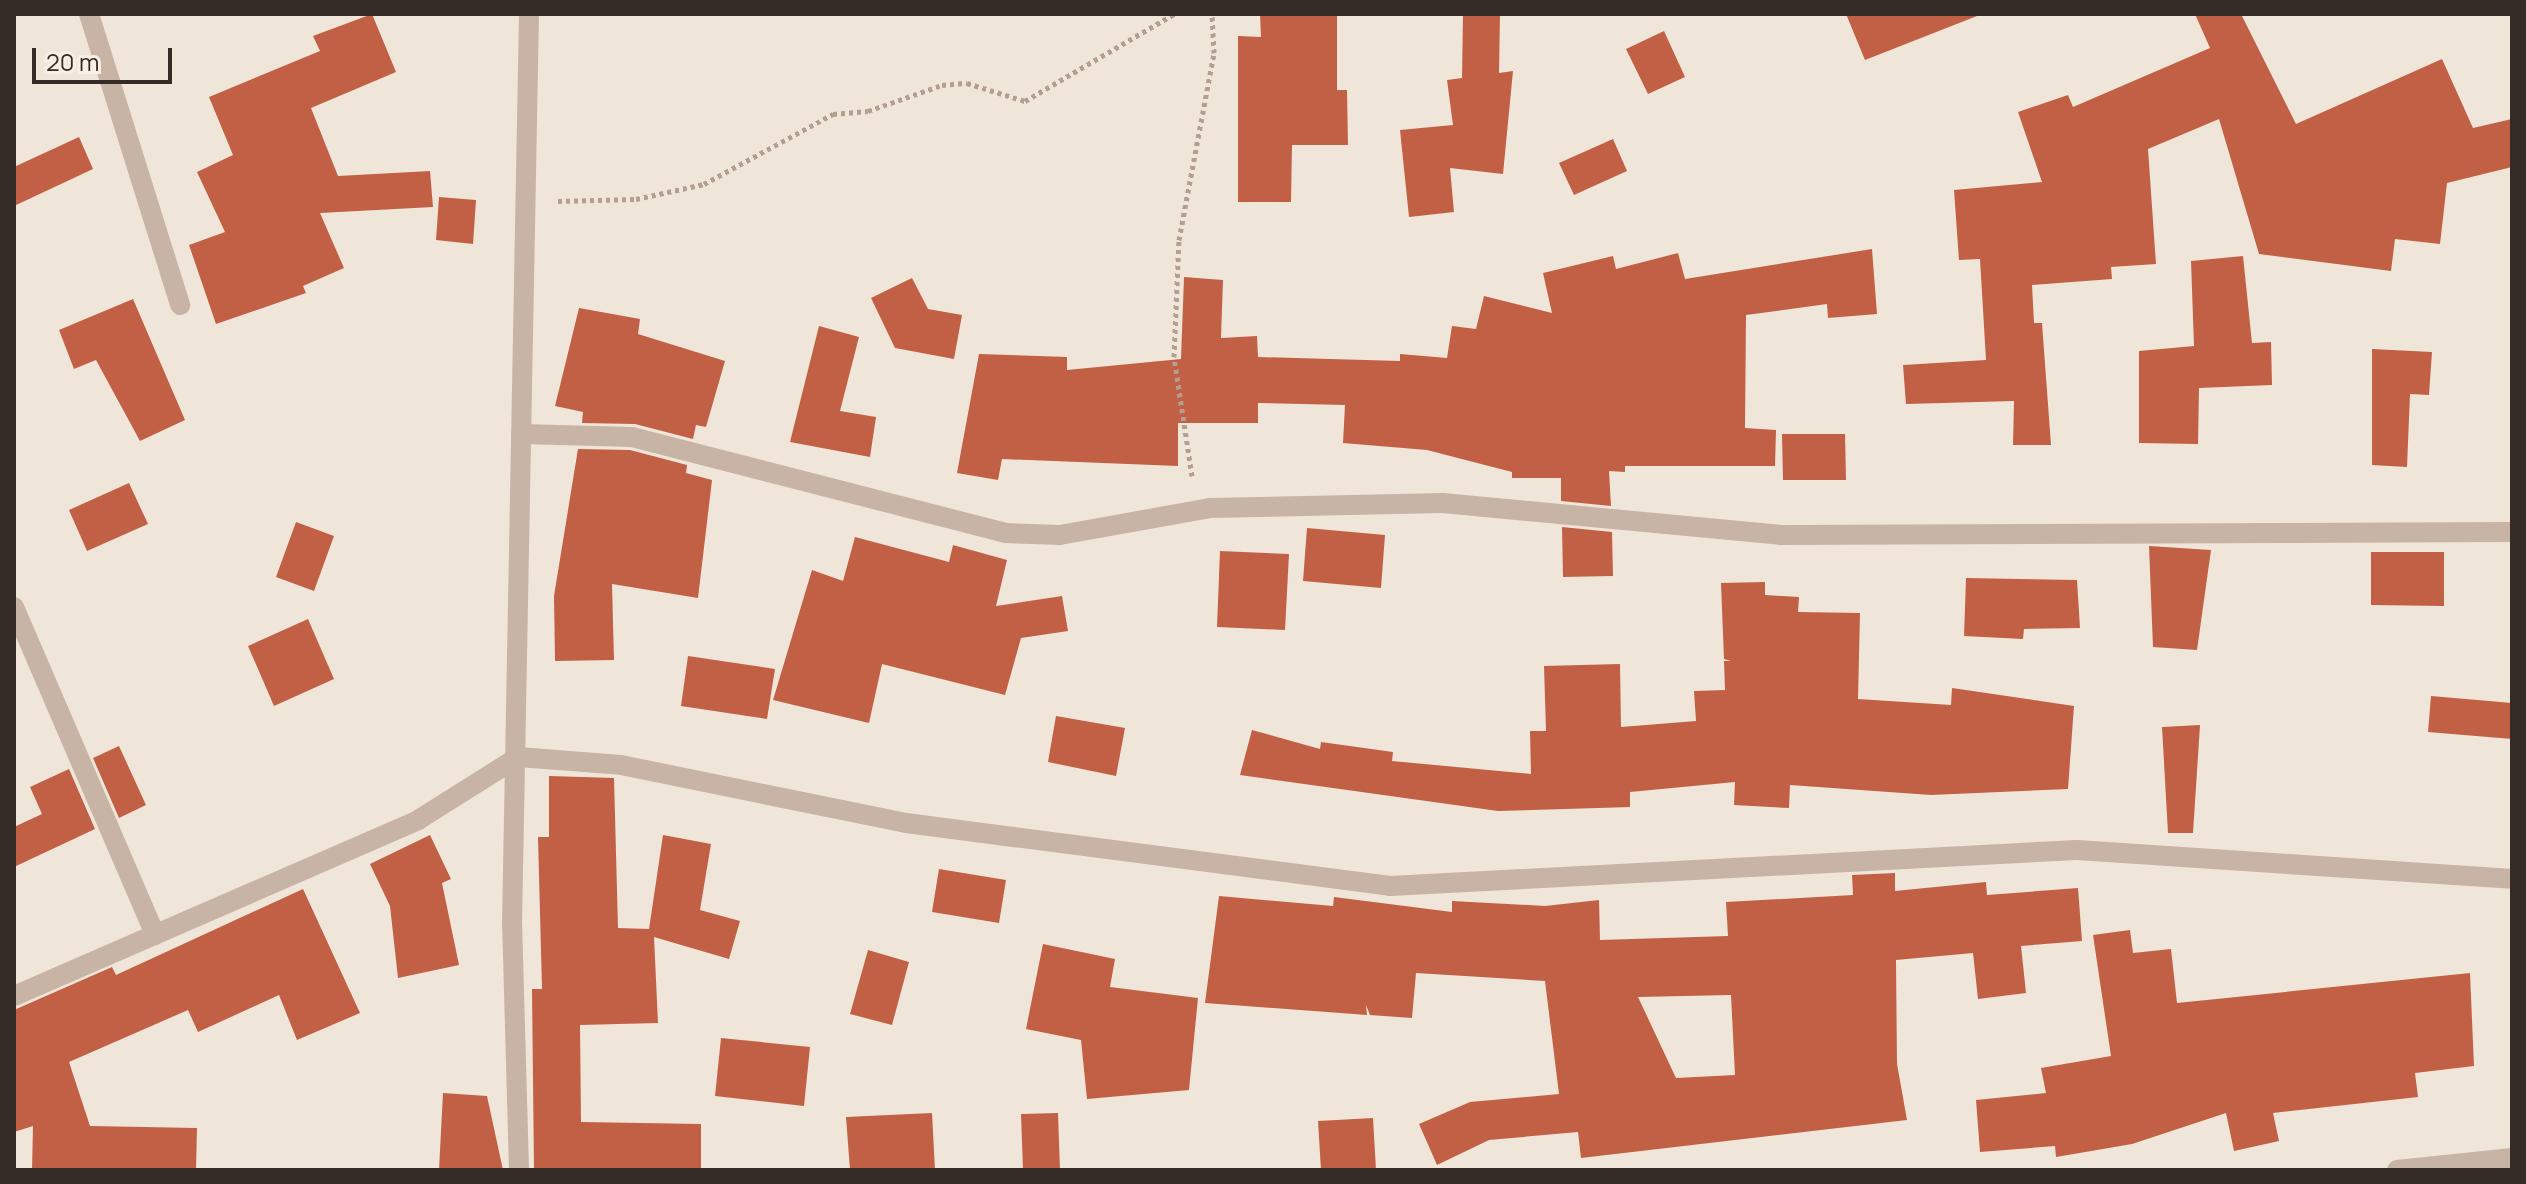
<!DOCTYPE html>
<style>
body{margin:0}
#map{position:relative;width:2526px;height:1184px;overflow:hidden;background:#f0e5d9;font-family:Manrope,sans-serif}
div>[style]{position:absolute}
.building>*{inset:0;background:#c26045}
.path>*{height:5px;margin-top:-2.5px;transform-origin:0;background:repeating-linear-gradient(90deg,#b39e90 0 4px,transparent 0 8px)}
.minor>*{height:20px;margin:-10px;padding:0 10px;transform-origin:10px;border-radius:10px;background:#c8b4a5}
span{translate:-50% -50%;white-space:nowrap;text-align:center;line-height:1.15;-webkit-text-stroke:6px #f8efe5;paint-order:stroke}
.frame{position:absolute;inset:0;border:16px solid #342a26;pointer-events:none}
.scale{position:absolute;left:32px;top:48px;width:140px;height:36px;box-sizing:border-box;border:4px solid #342a26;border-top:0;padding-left:10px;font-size:24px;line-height:28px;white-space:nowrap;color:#342a26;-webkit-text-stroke:6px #f8efe5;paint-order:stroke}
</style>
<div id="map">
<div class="building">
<div style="clip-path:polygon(372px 14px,396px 72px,311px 108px,338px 176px,430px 171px,433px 207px,320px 213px,344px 268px,303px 286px,306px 293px,216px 324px,189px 245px,225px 232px,197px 172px,233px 155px,209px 97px,320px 51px,313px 36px)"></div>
<div style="clip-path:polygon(1260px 14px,1337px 14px,1337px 90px,1347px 90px,1348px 145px,1292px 145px,1291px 202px,1238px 202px,1238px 36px,1261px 37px)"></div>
<div style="clip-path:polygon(1463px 14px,1500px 14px,1499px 73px,1513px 71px,1503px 174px,1450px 168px,1454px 212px,1409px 217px,1400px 130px,1453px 125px,1447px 80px,1462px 78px)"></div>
<div style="clip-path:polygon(1846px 14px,1976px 14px,1977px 16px,1865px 60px)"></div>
<div style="clip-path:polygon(2195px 14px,2241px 14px,2296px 124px,2442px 59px,2473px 128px,2512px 119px,2512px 167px,2447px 183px,2440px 244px,2395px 239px,2391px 271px,2259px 254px,2219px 119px,2148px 149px,2156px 264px,2111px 267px,2112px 279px,2032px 285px,2034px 323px,2042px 323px,2051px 445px,2013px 445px,2014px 401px,1906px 404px,1903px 365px,1986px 360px,1980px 259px,1959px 260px,1954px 190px,2042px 182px,2018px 112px,2068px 95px,2073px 107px,2210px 48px)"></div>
<div style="clip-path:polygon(1664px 31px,1685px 77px,1648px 94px,1626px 49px)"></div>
<div style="clip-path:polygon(79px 137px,93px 169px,14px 206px,14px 167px)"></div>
<div style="clip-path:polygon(1613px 139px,1627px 171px,1574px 195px,1559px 163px)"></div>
<div style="clip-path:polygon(439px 197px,476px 200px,473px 244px,436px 240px)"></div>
<div style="clip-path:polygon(1872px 249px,1877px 314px,1828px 318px,1827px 304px,1746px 315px,1745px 428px,1776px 430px,1775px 466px,1625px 466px,1625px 472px,1609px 471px,1611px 506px,1561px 501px,1561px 478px,1512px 478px,1512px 472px,1427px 450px,1343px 443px,1345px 405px,1258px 403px,1258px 423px,1178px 423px,1178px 466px,1002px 459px,998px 480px,957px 473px,979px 354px,1067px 357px,1067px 370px,1181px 359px,1184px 277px,1223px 280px,1221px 338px,1257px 336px,1258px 357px,1400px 361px,1400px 354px,1447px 358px,1452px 326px,1476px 329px,1484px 296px,1552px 313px,1543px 273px,1613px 256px,1616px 269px,1678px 253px,1685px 279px)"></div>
<div style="clip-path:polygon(2243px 256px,2252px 343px,2271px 342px,2272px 385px,2199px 388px,2198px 444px,2139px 443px,2139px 351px,2194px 346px,2191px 261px)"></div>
<div style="clip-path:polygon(912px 278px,928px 309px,962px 315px,954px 359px,895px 348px,871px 298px)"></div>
<div style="clip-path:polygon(133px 299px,185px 420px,140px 441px,96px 360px,74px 369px,59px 330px)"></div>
<div style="clip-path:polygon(579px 308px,640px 319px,638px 334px,725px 361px,706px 427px,696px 425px,693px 439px,635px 424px,582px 423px,583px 412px,555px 406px)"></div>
<div style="clip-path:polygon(819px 326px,859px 337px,840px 411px,876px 417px,870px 457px,790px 442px)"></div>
<div style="clip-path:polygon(2372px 349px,2432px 352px,2429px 395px,2410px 394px,2407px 467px,2372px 465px)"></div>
<div style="clip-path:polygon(1782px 434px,1845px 434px,1846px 480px,1783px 480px)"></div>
<div style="clip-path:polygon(578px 449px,630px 450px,687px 465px,686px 473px,712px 480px,698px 598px,612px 584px,614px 660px,555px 661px,554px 596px)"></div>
<div style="clip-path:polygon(129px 483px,148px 524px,87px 551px,69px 510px)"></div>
<div style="clip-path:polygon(296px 522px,334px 536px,314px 591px,276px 577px)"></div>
<div style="clip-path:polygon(1562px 527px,1612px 532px,1613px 576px,1563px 577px)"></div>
<div style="clip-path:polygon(1307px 528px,1385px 535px,1381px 588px,1303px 581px)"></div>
<div style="clip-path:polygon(855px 537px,949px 562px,953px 545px,1007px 560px,996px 606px,1062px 596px,1068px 631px,1021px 638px,1005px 695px,882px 664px,869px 723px,773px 700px,812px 570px,843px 581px)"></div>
<div style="clip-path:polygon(2149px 546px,2211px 550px,2197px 650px,2153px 647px)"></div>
<div style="clip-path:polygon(1220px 551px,1289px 554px,1285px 630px,1217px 627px)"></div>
<div style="clip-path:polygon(2371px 552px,2444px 552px,2444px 606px,2371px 605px)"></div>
<div style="clip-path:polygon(1966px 578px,2077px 580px,2080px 628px,2024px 629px,2023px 639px,1964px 636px)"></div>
<div style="clip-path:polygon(1765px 582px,1765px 595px,1799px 597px,1798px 612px,1860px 613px,1858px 699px,1951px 705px,1952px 688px,2074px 706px,2068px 789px,1931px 795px,1790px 785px,1789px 808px,1734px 805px,1735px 782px,1630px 792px,1630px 807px,1498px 811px,1240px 775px,1252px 730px,1320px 749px,1321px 742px,1393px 752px,1392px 761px,1531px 774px,1530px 731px,1546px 731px,1544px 666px,1620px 664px,1621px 727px,1696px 721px,1694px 691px,1725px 690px,1724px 661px,1731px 661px,1724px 659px,1721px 583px)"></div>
<div style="clip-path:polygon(308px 619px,334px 679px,274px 706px,248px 646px)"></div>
<div style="clip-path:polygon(688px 656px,775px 669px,767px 719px,681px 706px)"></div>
<div style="clip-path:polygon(2431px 696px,2512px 703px,2512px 739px,2428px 732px)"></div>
<div style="clip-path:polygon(1056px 716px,1125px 728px,1116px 776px,1048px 762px)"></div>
<div style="clip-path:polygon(2200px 725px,2193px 833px,2168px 833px,2162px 727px)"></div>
<div style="clip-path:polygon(119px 746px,146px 805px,119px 818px,93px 758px)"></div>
<div style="clip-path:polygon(69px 769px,95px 829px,14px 867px,14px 827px,42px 814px,30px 787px)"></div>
<div style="clip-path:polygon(549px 776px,614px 778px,618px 928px,649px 929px,663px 835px,711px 844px,700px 910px,740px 921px,729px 959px,654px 937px,658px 1023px,580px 1025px,581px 1122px,701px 1124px,701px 1170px,534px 1170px,532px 989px,542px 989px,538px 837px,549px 837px)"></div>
<div style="clip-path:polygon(430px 835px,451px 879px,442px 883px,459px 965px,398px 978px,390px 906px,370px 864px)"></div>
<div style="clip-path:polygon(939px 869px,1006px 880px,999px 923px,932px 912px)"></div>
<div style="clip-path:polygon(evenodd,1895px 873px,1895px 891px,1986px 882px,1987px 895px,2078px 888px,2082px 941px,2021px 946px,2026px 993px,1978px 999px,1973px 953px,1896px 960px,1897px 1064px,1907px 1120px,1581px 1158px,1578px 1132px,1489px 1140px,1437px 1165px,1419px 1124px,1470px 1102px,1559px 1094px,1545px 981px,1416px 973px,1412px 1018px,1370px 1015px,1366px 1005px,1367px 1015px,1205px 1003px,1219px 896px,1333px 906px,1334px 897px,1452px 912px,1452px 901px,1545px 906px,1599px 900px,1600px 940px,1728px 936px,1726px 902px,1853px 895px,1852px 875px,1895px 873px,1731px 995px,1735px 1075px,1676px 1078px,1638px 997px,1731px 995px)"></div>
<div style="clip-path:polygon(303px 889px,360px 1013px,297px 1040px,279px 995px,198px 1032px,188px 1010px,69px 1062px,90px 1126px,197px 1128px,196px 1170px,32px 1170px,33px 1126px,14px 1132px,14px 1010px,112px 967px,116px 975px)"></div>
<div style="clip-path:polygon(2130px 930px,2133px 953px,2171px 949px,2177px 1003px,2470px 973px,2474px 1066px,2415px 1073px,2418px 1097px,2273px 1113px,2279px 1141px,2234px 1151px,2226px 1113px,2132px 1144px,2056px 1157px,2055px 1146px,1980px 1152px,1976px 1100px,2046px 1093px,2041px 1068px,2111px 1056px,2093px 935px)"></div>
<div style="clip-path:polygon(1043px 944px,1115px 959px,1110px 987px,1198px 998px,1189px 1090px,1087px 1099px,1081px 1040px,1026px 1029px)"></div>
<div style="clip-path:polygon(868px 950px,909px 962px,892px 1025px,850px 1014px)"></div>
<div style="clip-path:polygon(721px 1038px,810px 1047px,804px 1106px,715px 1096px)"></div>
<div style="clip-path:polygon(443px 1093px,487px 1096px,503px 1170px,439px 1170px)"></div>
<div style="clip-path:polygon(932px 1113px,935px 1170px,850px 1170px,846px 1117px)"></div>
<div style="clip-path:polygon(1058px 1113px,1060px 1170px,1023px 1170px,1021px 1114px)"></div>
<div style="clip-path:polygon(1373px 1118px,1376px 1170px,1321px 1170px,1318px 1121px)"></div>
</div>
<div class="path">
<div style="left:558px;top:201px;width:78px;rotate:-1.5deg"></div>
<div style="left:636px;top:199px;width:70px;rotate:-12.4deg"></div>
<div style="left:704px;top:184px;width:147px;rotate:-28.5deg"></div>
<div style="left:833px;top:114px;width:35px;rotate:-5deg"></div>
<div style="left:868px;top:111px;width:78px;rotate:-19.4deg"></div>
<div style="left:942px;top:85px;width:25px;rotate:-5deg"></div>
<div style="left:967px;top:83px;width:61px;rotate:17.2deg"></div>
<div style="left:1025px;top:101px;width:173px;rotate:-30.3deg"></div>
<div style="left:1192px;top:476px;width:120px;rotate:-98.6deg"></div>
<div style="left:1174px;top:357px;width:117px;rotate:-87.6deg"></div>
<div style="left:1179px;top:240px;width:190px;rotate:-79.4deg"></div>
<div style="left:1214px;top:53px;width:39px;rotate:-93deg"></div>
</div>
<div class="minor">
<div style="left:89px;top:14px;width:305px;rotate:72.6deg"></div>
<div style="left:521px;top:434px;width:111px;rotate:1.5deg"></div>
<div style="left:632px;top:437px;width:385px;rotate:14.4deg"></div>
<div style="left:1005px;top:533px;width:55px;rotate:2.1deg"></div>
<div style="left:1060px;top:535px;width:152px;rotate:-10.2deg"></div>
<div style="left:1210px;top:508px;width:233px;rotate:-1.2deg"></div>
<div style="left:1443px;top:503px;width:339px;rotate:5.4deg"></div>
<div style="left:1780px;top:535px;width:732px;rotate:-0.23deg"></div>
<div style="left:14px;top:607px;width:357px;rotate:66.7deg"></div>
<div style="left:14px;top:996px;width:441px;rotate:-23.5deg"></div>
<div style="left:418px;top:820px;width:118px;rotate:-32.2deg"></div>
<div style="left:518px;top:757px;width:103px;rotate:4.4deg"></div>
<div style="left:621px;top:765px;width:291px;rotate:11.5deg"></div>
<div style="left:906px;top:823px;width:488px;rotate:7.4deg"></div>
<div style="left:1390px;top:886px;width:688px;rotate:-3deg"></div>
<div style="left:2077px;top:850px;width:436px;rotate:3.8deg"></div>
<div style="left:519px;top:1170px;width:246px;rotate:-91.6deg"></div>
<div style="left:512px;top:924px;width:910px;rotate:-88.93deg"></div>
<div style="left:2397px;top:1170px;width:116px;rotate:-6deg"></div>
</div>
<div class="frame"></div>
<div class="scale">20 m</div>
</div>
